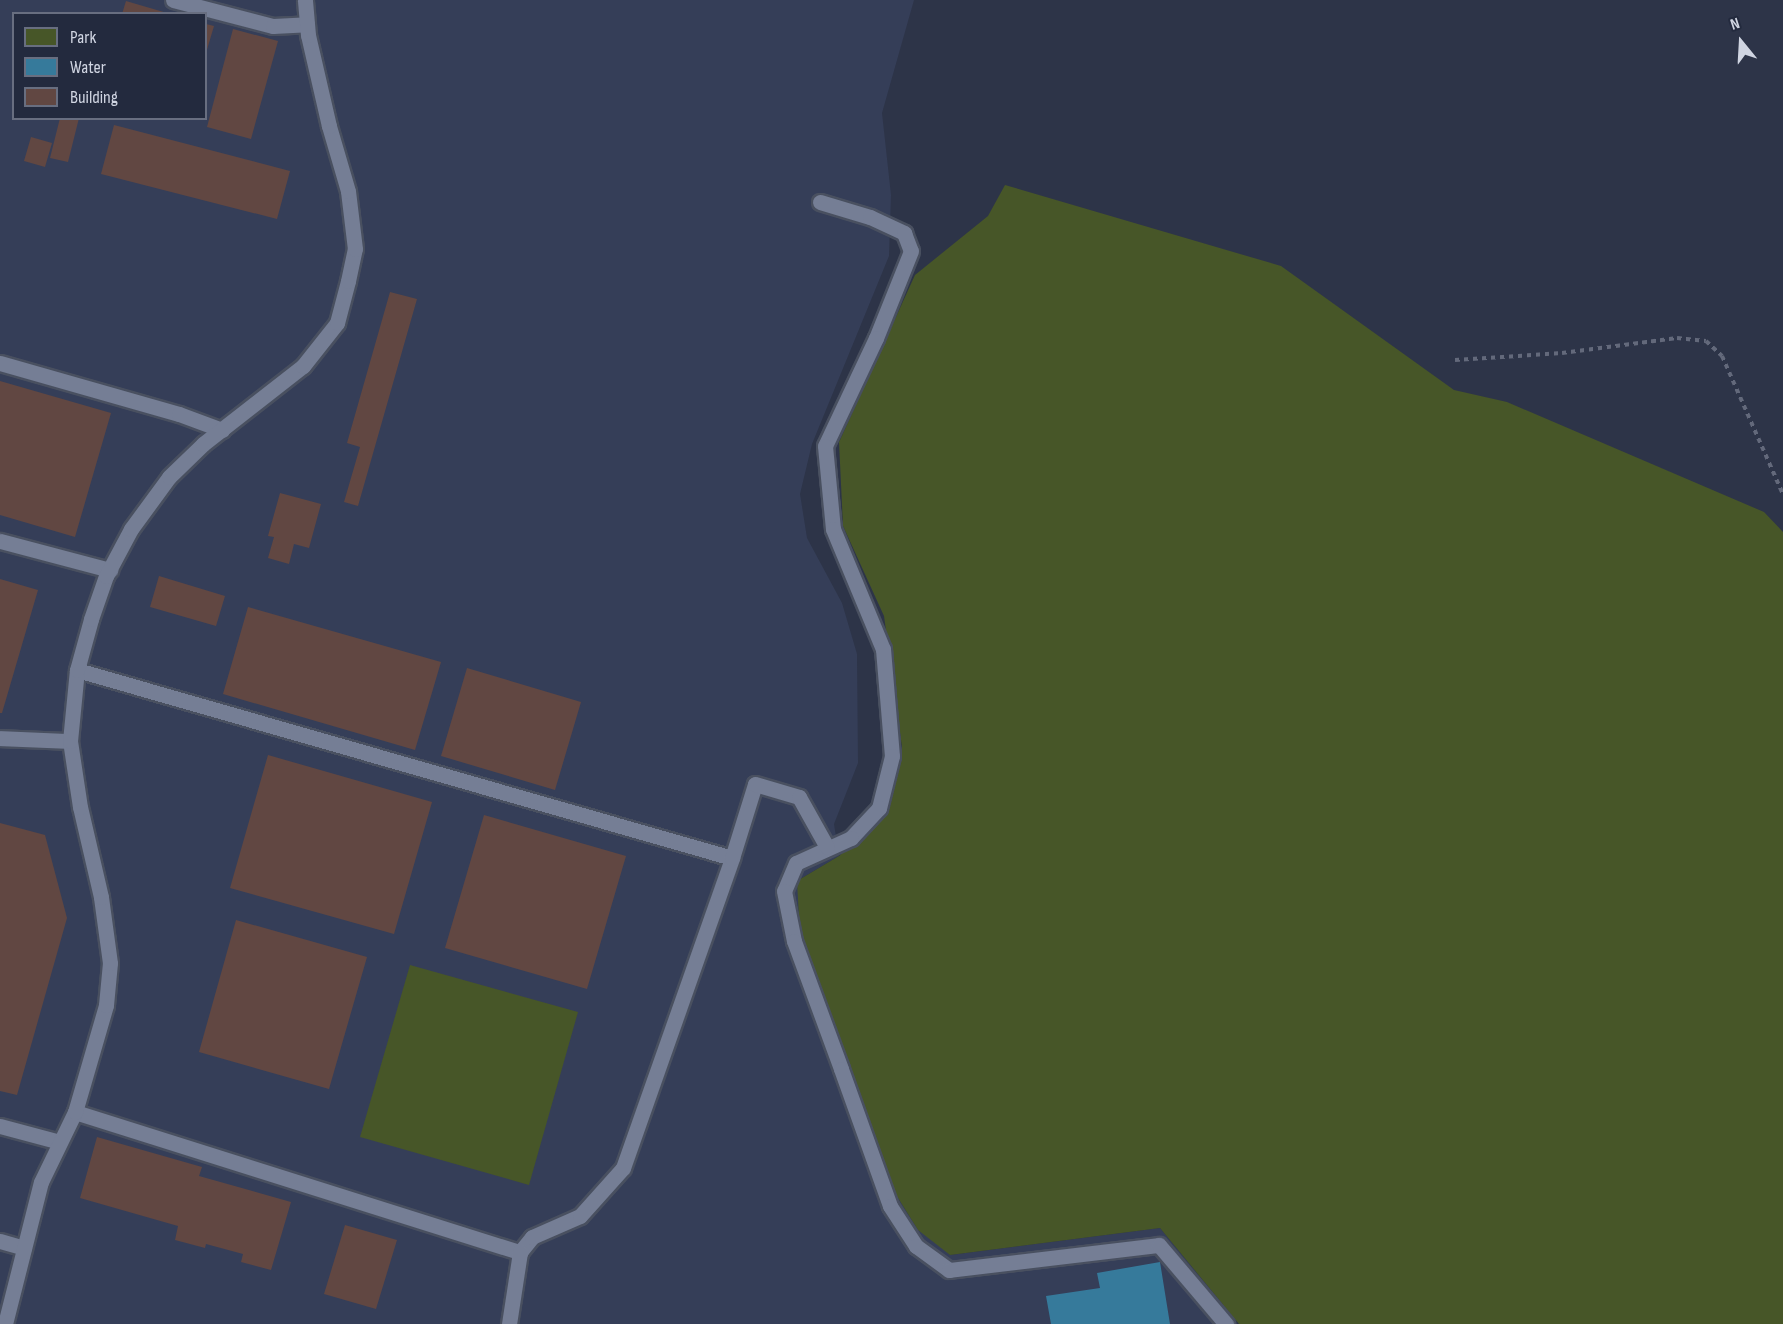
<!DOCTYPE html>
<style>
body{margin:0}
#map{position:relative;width:1783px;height:1324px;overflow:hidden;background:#2d3448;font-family:"Sofia Sans Condensed",sans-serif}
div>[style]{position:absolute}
.built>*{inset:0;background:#353e58}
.green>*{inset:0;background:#475628}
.water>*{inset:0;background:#367a9b}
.building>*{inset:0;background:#614742}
.path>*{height:4px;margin-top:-2px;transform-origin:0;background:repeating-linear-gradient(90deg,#63697b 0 4.5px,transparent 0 9px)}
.roads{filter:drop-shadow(2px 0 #495060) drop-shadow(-2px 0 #495060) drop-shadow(0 2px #495060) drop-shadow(0 -2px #495060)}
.lane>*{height:15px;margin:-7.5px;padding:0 7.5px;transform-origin:7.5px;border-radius:7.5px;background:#757e95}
span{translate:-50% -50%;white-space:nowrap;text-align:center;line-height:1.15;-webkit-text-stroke:5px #232a3e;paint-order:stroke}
.legend{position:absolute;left:12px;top:12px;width:195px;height:108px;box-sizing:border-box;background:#232a3e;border:2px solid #686e80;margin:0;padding:8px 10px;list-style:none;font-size:18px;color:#d0d5e2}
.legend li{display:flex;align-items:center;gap:12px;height:30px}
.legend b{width:30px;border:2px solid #686e80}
.north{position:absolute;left:1711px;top:12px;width:60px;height:60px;-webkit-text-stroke:4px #232a3e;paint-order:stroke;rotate:342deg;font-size:16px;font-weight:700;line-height:24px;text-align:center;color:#d0d5e2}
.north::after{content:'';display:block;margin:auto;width:21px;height:27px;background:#d0d5e2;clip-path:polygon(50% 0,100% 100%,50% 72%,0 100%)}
</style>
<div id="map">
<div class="built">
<div style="clip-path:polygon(evenodd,0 0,914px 0,882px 113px,891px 195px,889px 256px,812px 444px,800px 494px,807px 538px,842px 603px,857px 654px,858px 763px,834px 824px,839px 856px,797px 881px,950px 1255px,1160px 1228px,1229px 1311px,1213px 1324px,0 1324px,0 0,14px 14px,206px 14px,206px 118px,14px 118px,14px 14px)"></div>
</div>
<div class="green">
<div style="clip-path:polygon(1005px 185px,1281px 266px,1454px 390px,1507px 402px,1764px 512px,1783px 532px,1783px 1324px,1239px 1324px,1160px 1228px,950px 1255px,918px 1230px,895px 1193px,800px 936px,797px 881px,839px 856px,888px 812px,902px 747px,884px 616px,843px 526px,839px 442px,915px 275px,988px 216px)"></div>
<div style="clip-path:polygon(410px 965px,578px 1012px,529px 1185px,360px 1137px)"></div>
</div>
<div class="water">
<div style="clip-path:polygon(1160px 1262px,1170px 1324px,1051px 1324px,1046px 1296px,1100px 1288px,1097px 1273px)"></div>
</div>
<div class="building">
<div style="clip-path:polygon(126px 1px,167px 13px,167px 14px,122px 14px)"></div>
<div style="clip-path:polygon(206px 24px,214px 26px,206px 53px)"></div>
<div style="clip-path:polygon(233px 29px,278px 41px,251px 139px,207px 127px)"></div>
<div style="clip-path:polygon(60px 118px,79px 118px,68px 162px,50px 158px)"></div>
<div style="clip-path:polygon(114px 125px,290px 171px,277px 219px,101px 174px)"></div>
<div style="clip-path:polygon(31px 137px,52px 143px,45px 167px,24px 161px)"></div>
<div style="clip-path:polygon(390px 292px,417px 299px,358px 506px,344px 502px,360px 447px,347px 443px)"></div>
<div style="clip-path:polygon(0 381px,111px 413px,75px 537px,0 515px)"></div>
<div style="clip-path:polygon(280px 493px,321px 504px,309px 548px,294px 544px,289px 564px,268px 558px,274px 537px,268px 536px)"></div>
<div style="clip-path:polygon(159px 576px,225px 596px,216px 626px,150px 607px)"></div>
<div style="clip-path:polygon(0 579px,38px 590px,2px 713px,0 713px)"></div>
<div style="clip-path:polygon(248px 607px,441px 662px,415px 750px,223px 694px)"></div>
<div style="clip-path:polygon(467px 668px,581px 702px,555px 790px,441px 756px)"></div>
<div style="clip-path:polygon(268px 755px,432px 802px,394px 934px,230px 888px)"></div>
<div style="clip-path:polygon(484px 815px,626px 856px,587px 989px,445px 948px)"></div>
<div style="clip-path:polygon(0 823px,45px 835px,67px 918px,17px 1095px,0 1091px)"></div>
<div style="clip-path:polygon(236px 920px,367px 957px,329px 1089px,199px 1052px)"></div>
<div style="clip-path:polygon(97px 1137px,202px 1167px,199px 1176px,291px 1202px,271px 1270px,241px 1262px,243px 1254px,206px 1244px,205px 1248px,175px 1240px,178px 1226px,80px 1198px)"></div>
<div style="clip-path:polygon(345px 1225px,397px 1240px,376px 1309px,324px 1294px)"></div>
</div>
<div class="path">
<div style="left:1455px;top:360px;width:107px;rotate:-3.7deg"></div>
<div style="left:1562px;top:353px;width:116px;rotate:-7.4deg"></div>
<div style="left:1677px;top:338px;width:29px;rotate:6deg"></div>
<div style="left:1706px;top:341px;width:22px;rotate:43deg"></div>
<div style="left:1722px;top:356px;width:151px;rotate:66.2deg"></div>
</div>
<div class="roads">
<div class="lane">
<div style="left:173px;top:0;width:103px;rotate:14.6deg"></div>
<div style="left:273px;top:26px;width:34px;rotate:-3deg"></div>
<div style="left:820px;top:202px;width:52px;rotate:16.7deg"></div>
<div style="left:870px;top:217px;width:38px;rotate:25deg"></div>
<div style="left:904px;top:233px;width:19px;rotate:69deg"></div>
<div style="left:911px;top:251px;width:94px;rotate:111.9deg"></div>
<div style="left:876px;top:338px;width:119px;rotate:115.3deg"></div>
<div style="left:825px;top:446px;width:83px;rotate:84.5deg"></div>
<div style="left:833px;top:529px;width:130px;rotate:67.4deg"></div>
<div style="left:883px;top:649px;width:107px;rotate:85.2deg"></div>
<div style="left:892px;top:756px;width:54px;rotate:104deg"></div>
<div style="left:879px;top:808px;width:41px;rotate:133deg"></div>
<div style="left:851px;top:838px;width:60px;rotate:155.6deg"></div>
<div style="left:796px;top:863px;width:30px;rotate:113deg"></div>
<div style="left:784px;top:891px;width:51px;rotate:78.7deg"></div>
<div style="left:794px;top:941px;width:136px;rotate:69.8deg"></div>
<div style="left:841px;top:1069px;width:145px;rotate:70.3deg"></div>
<div style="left:890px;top:1206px;width:48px;rotate:57deg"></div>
<div style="left:916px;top:1246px;width:41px;rotate:36deg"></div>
<div style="left:949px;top:1270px;width:211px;rotate:-6.8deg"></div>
<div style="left:1159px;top:1245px;width:104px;rotate:49.7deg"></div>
<div style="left:0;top:363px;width:186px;rotate:15.9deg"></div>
<div style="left:179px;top:414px;width:46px;rotate:20.4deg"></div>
<div style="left:0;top:541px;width:114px;rotate:14.8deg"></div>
<div style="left:77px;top:670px;width:681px;rotate:16.01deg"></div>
<div style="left:0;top:738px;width:70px;rotate:2.5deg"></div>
<div style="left:75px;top:1112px;width:467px;rotate:17.5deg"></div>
<div style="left:520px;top:1252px;width:19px;rotate:-51deg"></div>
<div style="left:532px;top:1237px;width:52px;rotate:-23.6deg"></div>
<div style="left:580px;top:1216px;width:64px;rotate:-48.1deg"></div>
<div style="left:623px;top:1168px;width:329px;rotate:-70.6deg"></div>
<div style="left:732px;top:858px;width:77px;rotate:-72.7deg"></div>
<div style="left:755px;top:784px;width:46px;rotate:16.5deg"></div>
<div style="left:799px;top:797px;width:57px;rotate:60.8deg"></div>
<div style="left:0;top:1126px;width:62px;rotate:14.9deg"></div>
<div style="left:0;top:1241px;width:25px;rotate:16deg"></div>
<div style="left:5px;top:1324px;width:146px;rotate:-75.8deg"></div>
<div style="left:41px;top:1182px;width:78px;rotate:-64.1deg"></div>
<div style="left:75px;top:1112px;width:111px;rotate:-73.8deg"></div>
<div style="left:106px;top:1005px;width:42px;rotate:-84.6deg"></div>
<div style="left:110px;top:963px;width:67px;rotate:-97.8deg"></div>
<div style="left:101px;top:897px;width:92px;rotate:-103.1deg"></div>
<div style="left:80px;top:807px;width:67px;rotate:-98.6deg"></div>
<div style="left:70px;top:741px;width:71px;rotate:-84.4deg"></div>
<div style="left:77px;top:670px;width:53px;rotate:-74.6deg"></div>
<div style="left:91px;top:619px;width:46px;rotate:-70.8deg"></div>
<div style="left:106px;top:576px;width:53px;rotate:-62deg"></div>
<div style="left:131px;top:529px;width:64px;rotate:-53.8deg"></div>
<div style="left:169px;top:477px;width:47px;rotate:-44.1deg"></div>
<div style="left:203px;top:444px;width:127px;rotate:-38deg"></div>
<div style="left:303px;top:366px;width:55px;rotate:-51.7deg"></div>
<div style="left:337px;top:323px;width:43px;rotate:-75.3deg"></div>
<div style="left:348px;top:281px;width:33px;rotate:-78deg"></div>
<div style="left:355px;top:249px;width:58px;rotate:-96.9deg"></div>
<div style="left:348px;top:191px;width:68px;rotate:-106.3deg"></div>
<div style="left:329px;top:126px;width:93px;rotate:-103deg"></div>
<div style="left:308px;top:35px;width:35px;rotate:-95deg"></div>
<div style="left:509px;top:1324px;width:73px;rotate:-81.3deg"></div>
</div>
</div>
<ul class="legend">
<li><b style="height:16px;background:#475628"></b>Park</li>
<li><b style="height:16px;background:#367a9b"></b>Water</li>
<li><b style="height:16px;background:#614742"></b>Building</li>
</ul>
<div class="north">N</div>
</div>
